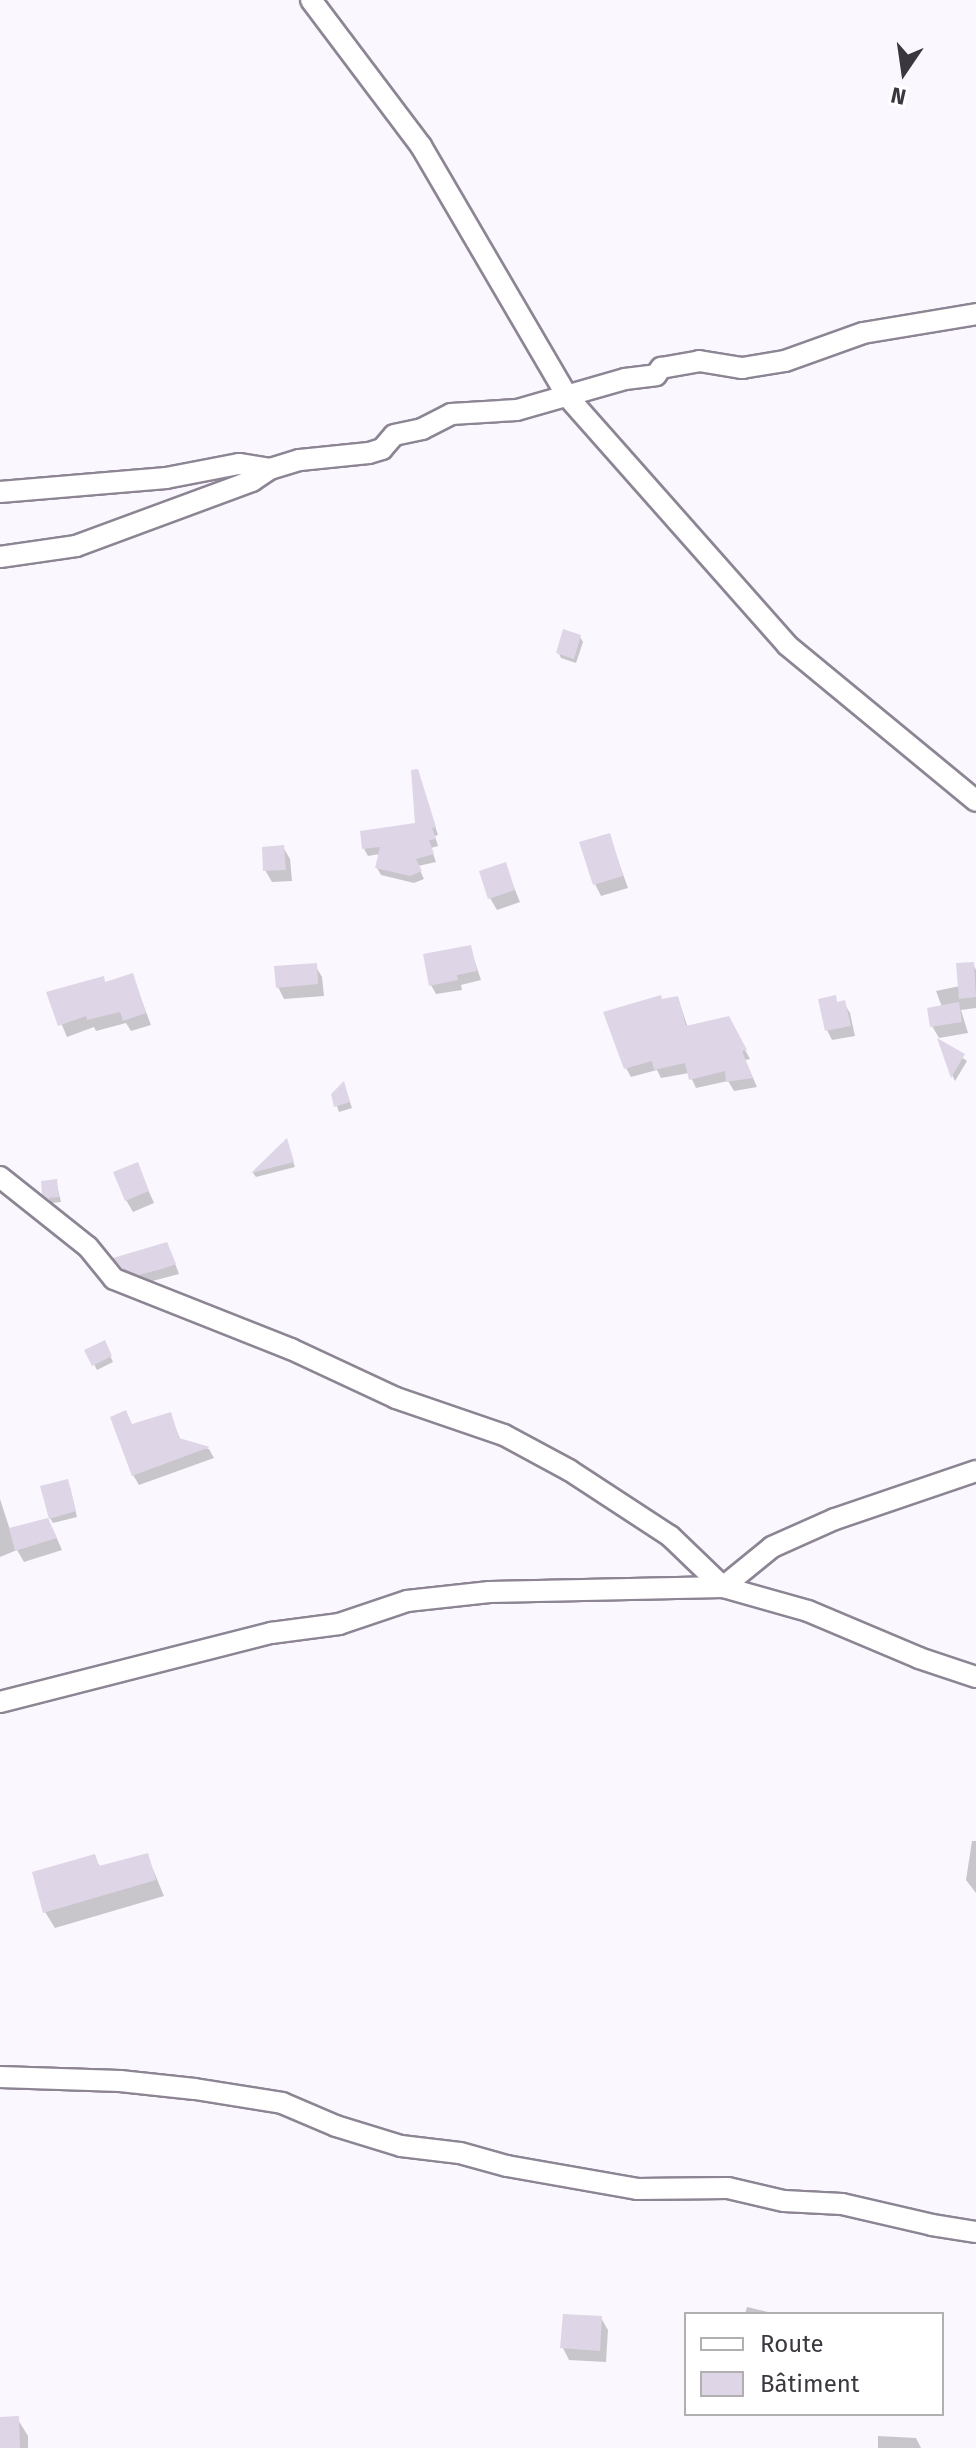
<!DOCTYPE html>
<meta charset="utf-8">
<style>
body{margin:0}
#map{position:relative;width:976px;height:2448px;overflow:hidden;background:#fbf7fe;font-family:"Fira Sans",sans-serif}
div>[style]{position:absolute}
.shadow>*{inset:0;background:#0003}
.building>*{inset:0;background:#ded5e6}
.roads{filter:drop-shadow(2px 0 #8d8594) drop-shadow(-2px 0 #8d8594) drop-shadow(0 2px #8d8594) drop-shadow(0 -2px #8d8594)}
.street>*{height:20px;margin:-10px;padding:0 10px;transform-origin:10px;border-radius:10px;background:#fff}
span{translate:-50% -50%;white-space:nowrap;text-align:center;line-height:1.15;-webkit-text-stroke:8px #fff;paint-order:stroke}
.legend{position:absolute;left:684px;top:2312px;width:260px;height:104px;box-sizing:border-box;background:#fff;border:2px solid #b1afb2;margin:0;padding:10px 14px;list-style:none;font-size:24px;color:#3b373e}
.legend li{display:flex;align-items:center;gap:16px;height:40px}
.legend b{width:40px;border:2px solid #b1afb2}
.north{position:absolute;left:864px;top:32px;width:80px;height:80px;-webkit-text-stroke:6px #fff;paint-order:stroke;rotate:193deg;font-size:22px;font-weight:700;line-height:32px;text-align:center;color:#3b373e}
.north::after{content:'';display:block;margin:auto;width:28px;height:36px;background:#3b373e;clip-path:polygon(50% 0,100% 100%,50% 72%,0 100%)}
</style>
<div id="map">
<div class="shadow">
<div style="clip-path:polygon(580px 637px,583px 642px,576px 663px,561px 658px,558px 652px)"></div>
<div style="clip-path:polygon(417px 771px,438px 835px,435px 836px,438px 846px,431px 848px,436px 862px,418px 866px,424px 879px,414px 883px,381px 875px,377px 868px,380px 854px,368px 856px,364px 849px,417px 825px)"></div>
<div style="clip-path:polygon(609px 835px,628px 888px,601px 896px,595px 884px)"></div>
<div style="clip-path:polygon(283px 847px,290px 859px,292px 881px,272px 882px,265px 870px)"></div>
<div style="clip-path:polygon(505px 865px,520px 902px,497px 910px,490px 898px)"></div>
<div style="clip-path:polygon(470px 947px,481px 980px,461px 985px,462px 990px,436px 994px,431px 985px)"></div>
<div style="clip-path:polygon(973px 964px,976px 970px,976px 1008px,961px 1010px,968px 1033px,939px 1038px,932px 1026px,942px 1007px,936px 991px,960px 986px)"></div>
<div style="clip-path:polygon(315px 965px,322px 977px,324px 996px,284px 999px,278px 987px)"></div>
<div style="clip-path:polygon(132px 975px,151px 1025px,131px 1031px,126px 1023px,96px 1031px,94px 1027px,67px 1037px,49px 994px,106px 984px)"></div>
<div style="clip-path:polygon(834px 997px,838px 1004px,844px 1003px,850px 1013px,855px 1036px,832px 1040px,827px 1030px)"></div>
<div style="clip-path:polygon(678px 998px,688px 1028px,728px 1018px,750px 1059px,745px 1060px,757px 1087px,734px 1091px,728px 1081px,696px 1088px,689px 1073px,661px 1078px,657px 1070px,631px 1077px,626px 1068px,662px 1001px)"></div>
<div style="clip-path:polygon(941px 1043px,967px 1061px,955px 1081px,953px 1077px)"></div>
<div style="clip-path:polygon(344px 1084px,352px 1108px,339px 1112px,333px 1095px)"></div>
<div style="clip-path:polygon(286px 1141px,295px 1167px,256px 1177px,253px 1173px)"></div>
<div style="clip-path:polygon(137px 1165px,154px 1203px,133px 1212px,126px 1200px)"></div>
<div style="clip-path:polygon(56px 1181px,61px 1202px,52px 1203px,44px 1193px)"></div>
<div style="clip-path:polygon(171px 1253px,179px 1274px,145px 1283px,129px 1277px,116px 1259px)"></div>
<div style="clip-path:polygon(104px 1343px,113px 1362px,97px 1370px,87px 1351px)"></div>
<div style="clip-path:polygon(170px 1414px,181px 1441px,209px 1449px,214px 1458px,139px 1485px,133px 1475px,132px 1426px)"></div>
<div style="clip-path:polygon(70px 1487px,77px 1517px,53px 1523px,50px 1518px)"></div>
<div style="clip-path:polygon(0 1499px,10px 1530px,54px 1532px,62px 1550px,24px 1562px,17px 1550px,0 1557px)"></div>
<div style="clip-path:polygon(972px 1841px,976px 1841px,976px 1893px,966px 1880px)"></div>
<div style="clip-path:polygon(147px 1855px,164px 1896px,55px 1928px,45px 1912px,94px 1857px,101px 1868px)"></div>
<div style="clip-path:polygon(747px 2307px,776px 2314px,745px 2314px)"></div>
<div style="clip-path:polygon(601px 2318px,608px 2330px,606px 2362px,569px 2360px,563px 2348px)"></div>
<div style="clip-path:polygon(17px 2418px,28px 2436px,28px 2448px,0 2448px,0 2419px)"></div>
<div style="clip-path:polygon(878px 2436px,916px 2438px,921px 2448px,878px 2448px)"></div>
</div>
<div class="building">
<div style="clip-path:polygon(563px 629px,581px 635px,574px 659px,556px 653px)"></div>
<div style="clip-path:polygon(418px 769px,436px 827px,432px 828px,436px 839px,429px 840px,434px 854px,416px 859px,422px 871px,410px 876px,375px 868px,380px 847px,362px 849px,360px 831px,415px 823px,411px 770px)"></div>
<div style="clip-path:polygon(610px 833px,623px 876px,593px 885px,579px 842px)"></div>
<div style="clip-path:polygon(284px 845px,286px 870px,263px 871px,262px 847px)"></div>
<div style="clip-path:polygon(506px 862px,515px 890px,488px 899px,479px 871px)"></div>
<div style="clip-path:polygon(471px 945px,477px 971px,457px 975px,458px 980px,429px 986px,423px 954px)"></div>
<div style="clip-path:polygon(974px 962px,976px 997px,959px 999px,956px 963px)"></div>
<div style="clip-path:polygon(317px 963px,318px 984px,276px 988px,274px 966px)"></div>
<div style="clip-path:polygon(133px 973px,146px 1013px,123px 1021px,120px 1012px,87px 1020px,86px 1016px,58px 1026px,46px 992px,104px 976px,105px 982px)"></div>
<div style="clip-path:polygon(661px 995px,662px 999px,678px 996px,686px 1026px,729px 1016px,747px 1050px,742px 1051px,753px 1078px,726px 1082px,725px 1071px,689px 1080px,685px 1063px,654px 1070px,652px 1061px,624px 1069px,603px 1012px)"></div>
<div style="clip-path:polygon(836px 995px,837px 1002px,845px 1000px,851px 1026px,825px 1031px,818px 999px)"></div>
<div style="clip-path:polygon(959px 1002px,962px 1022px,930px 1027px,927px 1008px)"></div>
<div style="clip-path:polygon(937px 1038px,965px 1054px,951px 1078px)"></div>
<div style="clip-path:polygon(344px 1081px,350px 1102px,334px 1107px,331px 1094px)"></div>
<div style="clip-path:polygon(287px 1138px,294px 1162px,251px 1173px)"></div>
<div style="clip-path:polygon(138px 1162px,149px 1191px,125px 1201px,113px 1172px)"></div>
<div style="clip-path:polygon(57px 1179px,59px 1197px,47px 1198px,42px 1194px,41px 1181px)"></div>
<div style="clip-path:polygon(167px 1242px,176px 1264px,165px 1268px,139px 1275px,122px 1268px,113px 1258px)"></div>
<div style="clip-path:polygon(105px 1340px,112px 1356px,92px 1366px,84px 1350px)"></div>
<div style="clip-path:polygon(126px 1410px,132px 1424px,171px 1412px,179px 1438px,210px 1447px,132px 1476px,110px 1417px)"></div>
<div style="clip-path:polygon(68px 1479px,76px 1511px,49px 1519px,40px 1486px)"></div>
<div style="clip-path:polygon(48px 1518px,57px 1538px,15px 1551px,9px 1528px)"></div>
<div style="clip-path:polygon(148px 1853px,156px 1880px,43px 1913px,32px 1872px,95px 1854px,99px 1866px)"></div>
<div style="clip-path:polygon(563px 2314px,602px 2316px,600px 2351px,560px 2348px)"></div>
<div style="clip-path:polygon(19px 2416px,20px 2448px,0 2448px,0 2417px)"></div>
</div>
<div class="roads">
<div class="street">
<div style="left:311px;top:0;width:183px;rotate:53deg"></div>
<div style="left:421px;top:146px;width:290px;rotate:59.7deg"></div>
<div style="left:567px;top:396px;width:332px;rotate:48.5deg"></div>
<div style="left:787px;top:645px;width:245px;rotate:39.5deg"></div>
<div style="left:0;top:492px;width:167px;rotate:-4.8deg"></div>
<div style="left:166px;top:478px;width:74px;rotate:-10.9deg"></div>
<div style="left:239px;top:464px;width:31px;rotate:9deg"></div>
<div style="left:270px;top:469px;width:31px;rotate:-17deg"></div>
<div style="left:300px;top:460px;width:69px;rotate:-5.8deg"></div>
<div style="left:369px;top:453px;width:14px;rotate:-17deg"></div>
<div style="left:382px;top:449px;width:18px;rotate:-49deg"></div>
<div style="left:394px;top:435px;width:29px;rotate:-12deg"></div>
<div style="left:422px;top:429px;width:33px;rotate:-27deg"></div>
<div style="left:451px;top:414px;width:66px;rotate:-3.5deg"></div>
<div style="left:517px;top:410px;width:112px;rotate:-16deg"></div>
<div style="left:625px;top:379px;width:31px;rotate:-7deg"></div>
<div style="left:656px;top:375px;width:9px;rotate:-54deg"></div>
<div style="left:661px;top:368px;width:39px;rotate:-10deg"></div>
<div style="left:699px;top:361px;width:44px;rotate:9.2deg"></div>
<div style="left:742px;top:368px;width:44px;rotate:-9.2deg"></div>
<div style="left:785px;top:361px;width:83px;rotate:-19.7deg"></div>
<div style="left:863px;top:333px;width:115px;rotate:-9.5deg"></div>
<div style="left:0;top:557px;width:77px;rotate:-8.2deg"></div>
<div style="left:76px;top:546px;width:188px;rotate:-20.3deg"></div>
<div style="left:252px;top:481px;width:22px;rotate:-34deg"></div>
<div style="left:0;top:1177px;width:112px;rotate:38.5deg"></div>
<div style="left:88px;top:1247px;width:41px;rotate:50.9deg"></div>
<div style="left:114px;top:1279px;width:190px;rotate:21.6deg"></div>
<div style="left:291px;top:1349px;width:116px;rotate:25deg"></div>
<div style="left:396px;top:1398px;width:114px;rotate:18.9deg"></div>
<div style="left:504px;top:1435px;width:74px;rotate:28.3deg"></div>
<div style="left:569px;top:1470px;width:121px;rotate:33.2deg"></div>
<div style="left:670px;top:1536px;width:74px;rotate:43.9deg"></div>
<div style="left:723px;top:1587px;width:88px;rotate:15.8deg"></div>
<div style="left:808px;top:1611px;width:121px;rotate:22.9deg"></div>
<div style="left:919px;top:1658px;width:60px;rotate:18.4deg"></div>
<div style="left:0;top:1702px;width:280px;rotate:-14.3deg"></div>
<div style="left:271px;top:1633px;width:69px;rotate:-7.5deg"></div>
<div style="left:339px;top:1624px;width:72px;rotate:-18.7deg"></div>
<div style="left:407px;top:1601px;width:83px;rotate:-6.2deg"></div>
<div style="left:490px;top:1592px;width:233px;rotate:-1.2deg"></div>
<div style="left:723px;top:1587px;width:63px;rotate:-39.2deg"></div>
<div style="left:772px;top:1547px;width:69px;rotate:-24deg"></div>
<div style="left:835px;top:1519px;width:149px;rotate:-18.8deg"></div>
<div style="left:0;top:2077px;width:120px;rotate:1.9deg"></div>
<div style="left:120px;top:2081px;width:75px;rotate:6.1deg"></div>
<div style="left:195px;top:2089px;width:88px;rotate:9.1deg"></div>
<div style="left:282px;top:2103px;width:59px;rotate:23.1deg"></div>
<div style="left:336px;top:2126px;width:68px;rotate:17.1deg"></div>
<div style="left:401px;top:2146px;width:59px;rotate:6.8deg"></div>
<div style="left:460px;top:2153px;width:49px;rotate:15.5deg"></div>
<div style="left:507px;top:2166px;width:132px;rotate:10deg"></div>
<div style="left:637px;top:2189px;width:91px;rotate:-0.6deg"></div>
<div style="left:728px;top:2188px;width:57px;rotate:13.1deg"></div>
<div style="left:784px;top:2201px;width:58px;rotate:3deg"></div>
<div style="left:842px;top:2204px;width:92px;rotate:13.1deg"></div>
<div style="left:932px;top:2225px;width:45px;rotate:9deg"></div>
</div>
</div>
<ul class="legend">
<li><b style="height:10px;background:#fff"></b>Route</li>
<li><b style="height:22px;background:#ded5e6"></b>Bâtiment</li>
</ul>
<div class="north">N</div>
</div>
